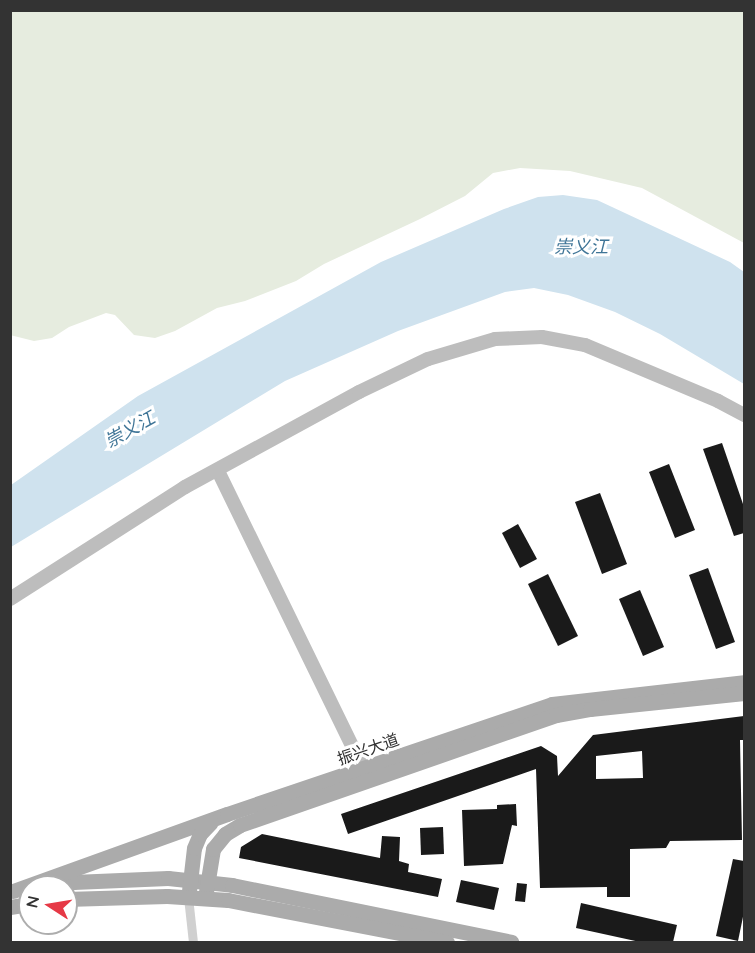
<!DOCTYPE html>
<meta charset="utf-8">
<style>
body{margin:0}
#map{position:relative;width:755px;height:953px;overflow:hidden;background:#fff;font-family:Quicksand,"Noto Sans SC",sans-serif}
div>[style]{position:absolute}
.green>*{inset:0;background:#e6ecdf}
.water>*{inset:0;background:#cfe2ee}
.building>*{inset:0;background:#1a1a1a}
.street>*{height:9px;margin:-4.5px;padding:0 4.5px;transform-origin:4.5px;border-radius:4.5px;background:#d0d0d0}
.secondary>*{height:14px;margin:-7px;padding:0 7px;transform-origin:7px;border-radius:7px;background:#bdbdbd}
.primary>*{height:15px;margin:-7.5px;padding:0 7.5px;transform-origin:7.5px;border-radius:7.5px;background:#ababab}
span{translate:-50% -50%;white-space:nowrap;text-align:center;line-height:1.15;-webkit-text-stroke:6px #fff;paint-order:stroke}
.street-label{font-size:16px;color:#333}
.water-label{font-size:18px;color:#3f7597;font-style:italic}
.frame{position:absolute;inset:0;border:12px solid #333;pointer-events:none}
.north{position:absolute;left:18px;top:875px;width:60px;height:60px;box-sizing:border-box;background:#fff;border:2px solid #adadad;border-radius:50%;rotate:282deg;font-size:16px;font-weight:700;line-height:24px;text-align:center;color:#333}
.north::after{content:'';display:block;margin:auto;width:21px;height:27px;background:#e63946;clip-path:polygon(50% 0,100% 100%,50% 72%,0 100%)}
</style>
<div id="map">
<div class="green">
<div style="clip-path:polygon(11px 10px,744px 11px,744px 243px,642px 188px,570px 171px,520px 168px,493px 173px,465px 196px,420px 219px,324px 264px,296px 281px,245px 301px,217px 308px,175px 331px,155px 338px,134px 335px,115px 315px,106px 313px,69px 327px,52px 338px,34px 341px,10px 335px)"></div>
</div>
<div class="water">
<div style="clip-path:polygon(563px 195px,597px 200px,730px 262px,744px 272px,744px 384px,660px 334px,615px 312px,568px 295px,534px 288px,505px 292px,398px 331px,285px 381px,11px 547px,11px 485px,138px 396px,381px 262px,504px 209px,538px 197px)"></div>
</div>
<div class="building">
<div style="clip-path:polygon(722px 443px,744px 507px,744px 533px,734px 536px,703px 449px)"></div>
<div style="clip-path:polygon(669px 464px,695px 530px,675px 538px,649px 472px)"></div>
<div style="clip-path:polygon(600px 493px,627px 564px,602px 574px,575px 502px)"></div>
<div style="clip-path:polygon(518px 524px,537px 559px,520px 568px,502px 533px)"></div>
<div style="clip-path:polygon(708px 568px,735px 642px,716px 649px,689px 575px)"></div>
<div style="clip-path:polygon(548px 574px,578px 636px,558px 646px,528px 584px)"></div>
<div style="clip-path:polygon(640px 590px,664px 647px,643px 656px,619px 599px)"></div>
<div style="clip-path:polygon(evenodd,744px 716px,744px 740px,740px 740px,742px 840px,670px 841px,666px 848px,630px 849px,630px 897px,607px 897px,607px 887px,540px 888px,536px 769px,348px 834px,341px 814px,541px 746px,557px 756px,558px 776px,593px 735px,744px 716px,642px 751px,643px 778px,596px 779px,596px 756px,642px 751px)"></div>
<div style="clip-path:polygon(516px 804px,517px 826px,512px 825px,503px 864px,464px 866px,462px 810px,497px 809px,497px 805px)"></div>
<div style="clip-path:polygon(443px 827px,444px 854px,421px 855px,420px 828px)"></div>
<div style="clip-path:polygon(262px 834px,380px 858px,382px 836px,400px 837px,399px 861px,409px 864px,408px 872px,442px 879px,438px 897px,239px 858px,241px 847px)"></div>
<div style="clip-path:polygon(733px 859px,744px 861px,744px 912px,738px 941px,716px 936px)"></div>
<div style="clip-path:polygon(461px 880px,499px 888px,494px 910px,456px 902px)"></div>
<div style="clip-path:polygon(517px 883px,527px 884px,525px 902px,515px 901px)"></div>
<div style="clip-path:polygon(581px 903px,677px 925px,673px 942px,640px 942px,576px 928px)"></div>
</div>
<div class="street">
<div style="left:188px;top:897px;width:45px;rotate:83.7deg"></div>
</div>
<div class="secondary">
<div style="left:218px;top:471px;width:339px;rotate:64deg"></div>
<div style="left:10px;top:599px;width:208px;rotate:-32.6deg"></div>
<div style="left:185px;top:487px;width:198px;rotate:-28.6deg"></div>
<div style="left:359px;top:392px;width:76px;rotate:-25.6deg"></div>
<div style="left:428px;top:359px;width:70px;rotate:-16.6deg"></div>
<div style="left:495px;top:339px;width:47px;rotate:-2.4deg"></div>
<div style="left:542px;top:337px;width:44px;rotate:10.5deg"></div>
<div style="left:585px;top:345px;width:144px;rotate:22.8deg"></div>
<div style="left:718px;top:401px;width:30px;rotate:28deg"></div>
</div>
<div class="primary">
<div style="left:50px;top:885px;width:23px;rotate:-7deg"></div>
<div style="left:73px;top:882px;width:95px;rotate:-2.4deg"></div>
<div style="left:168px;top:878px;width:64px;rotate:6.2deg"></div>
<div style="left:232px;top:885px;width:285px;rotate:11.5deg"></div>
<div style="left:13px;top:891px;width:227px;rotate:-19.8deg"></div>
<div style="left:227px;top:814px;width:343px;rotate:-18.7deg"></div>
<div style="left:552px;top:704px;width:193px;rotate:-6.5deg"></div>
<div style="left:189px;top:891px;width:43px;rotate:-83.4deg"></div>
<div style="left:194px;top:848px;width:15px;rotate:-67deg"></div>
<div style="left:200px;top:834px;width:16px;rotate:-47deg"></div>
<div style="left:205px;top:898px;width:50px;rotate:-80.7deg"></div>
<div style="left:213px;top:849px;width:19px;rotate:-51deg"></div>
<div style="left:225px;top:834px;width:17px;rotate:-31deg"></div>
<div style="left:240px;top:825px;width:335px;rotate:-19.2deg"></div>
<div style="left:556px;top:715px;width:35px;rotate:-10deg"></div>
<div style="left:590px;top:709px;width:155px;rotate:-5.9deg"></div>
<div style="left:66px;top:899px;width:101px;rotate:-1.7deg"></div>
<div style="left:167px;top:896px;width:61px;rotate:3.8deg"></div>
<div style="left:228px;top:900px;width:223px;rotate:10.9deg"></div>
<div style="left:10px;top:907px;width:20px;rotate:-9deg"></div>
</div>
<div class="street-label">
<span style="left:368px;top:749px;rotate:-19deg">振兴大道</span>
</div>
<div class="water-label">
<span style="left:581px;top:247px">崇义江</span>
<span style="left:130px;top:430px;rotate:-29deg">崇义江</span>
</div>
<div class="frame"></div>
<div class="north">N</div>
</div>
